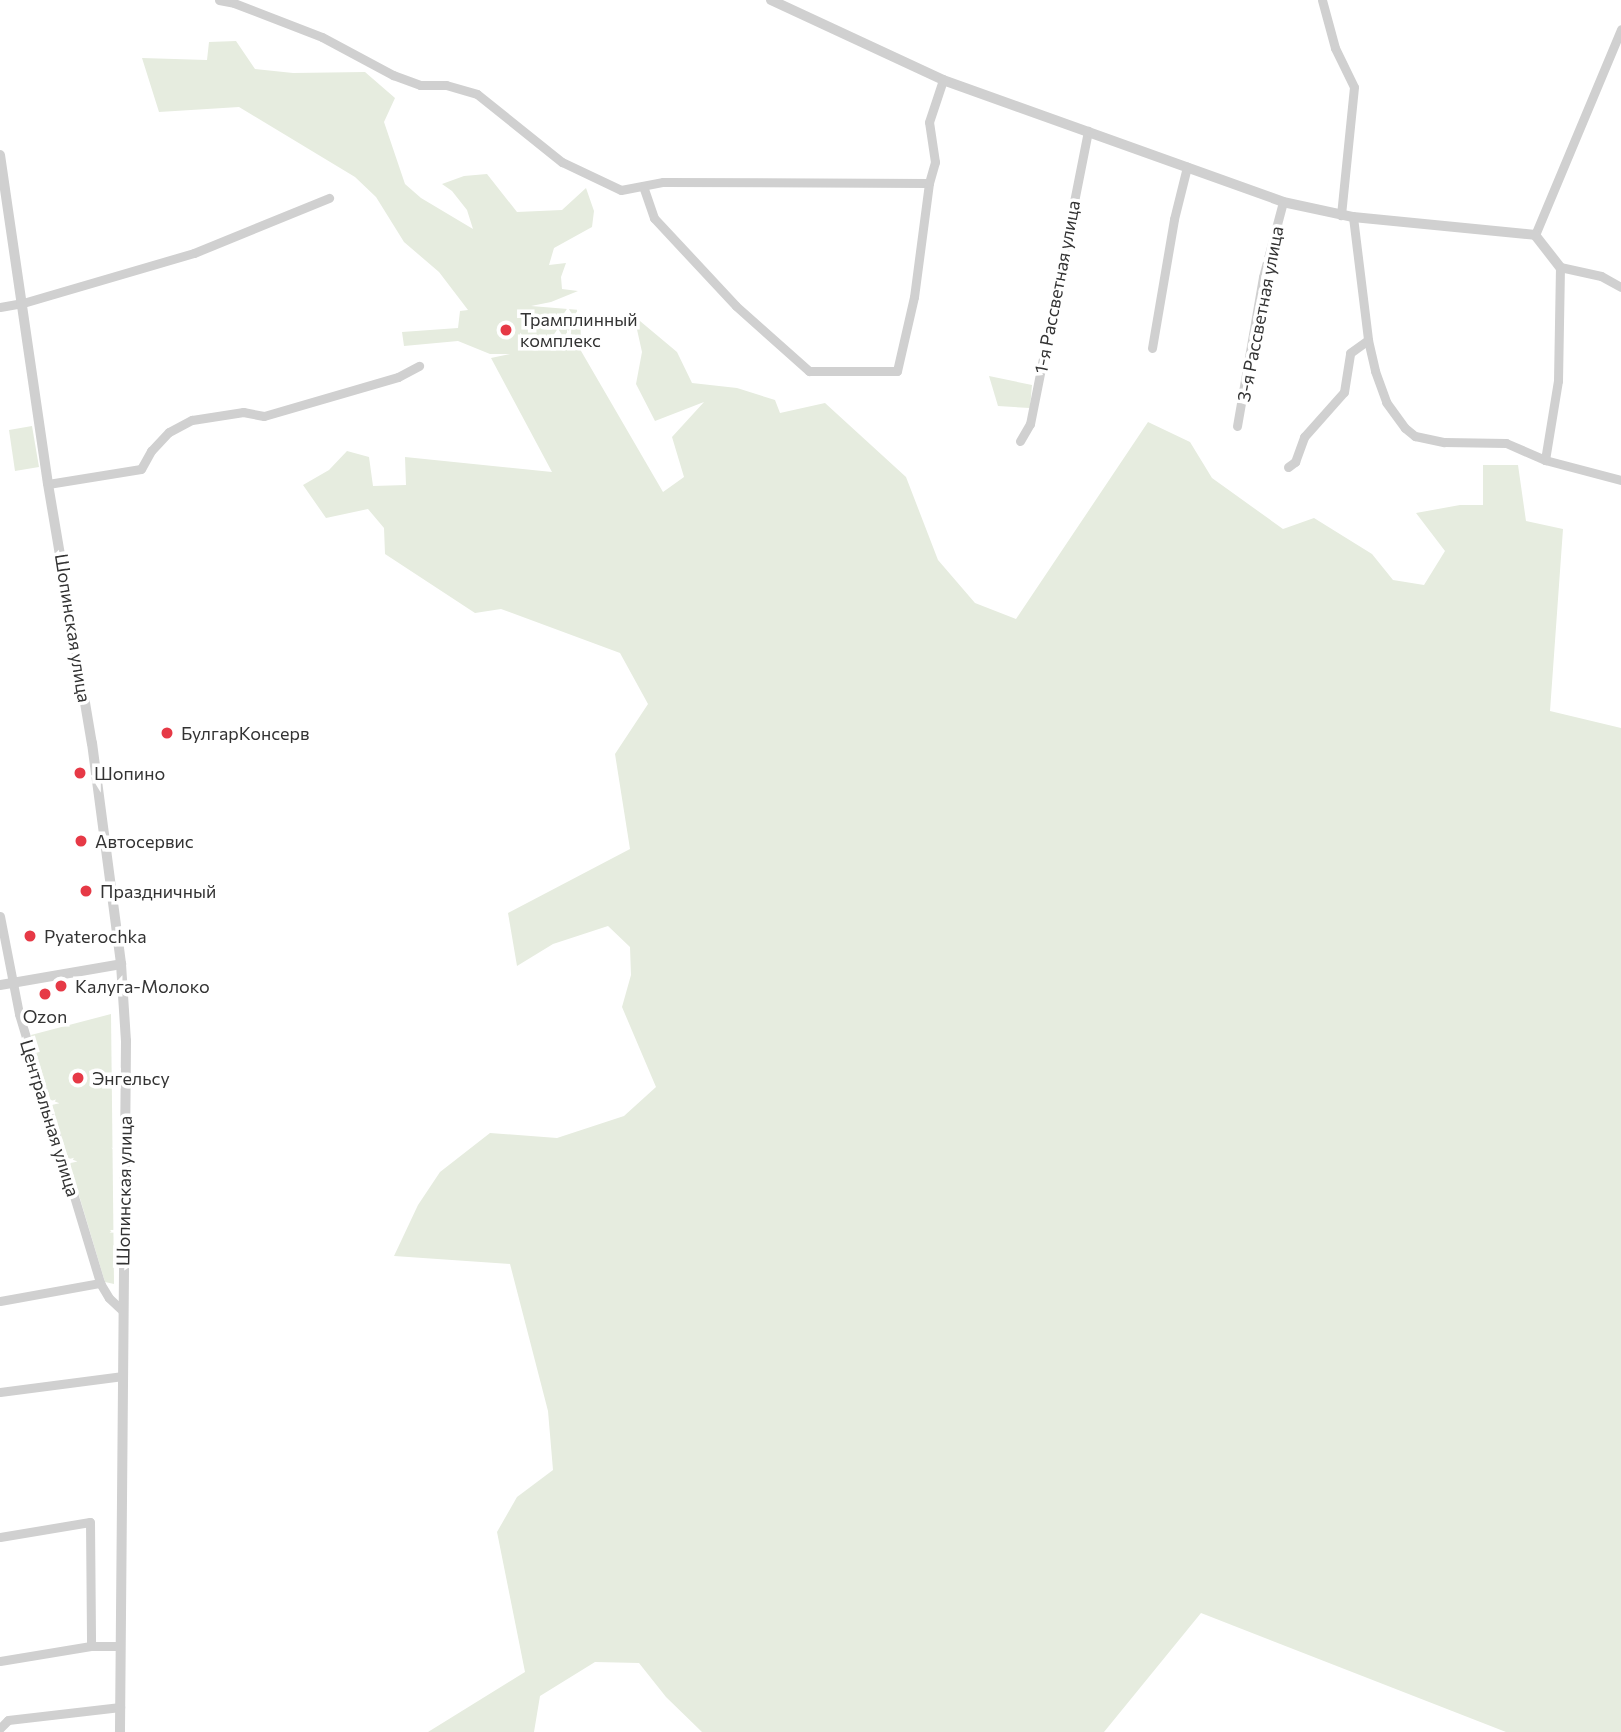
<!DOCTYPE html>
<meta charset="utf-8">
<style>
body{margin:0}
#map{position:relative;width:1621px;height:1732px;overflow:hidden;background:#fff;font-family:Commissioner,sans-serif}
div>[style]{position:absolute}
.green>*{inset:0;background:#e6ecdf}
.minor>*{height:9px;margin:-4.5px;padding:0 4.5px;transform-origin:4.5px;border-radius:4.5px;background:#d0d0d0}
.tertiary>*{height:10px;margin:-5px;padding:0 5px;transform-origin:5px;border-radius:5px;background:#d0d0d0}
.dots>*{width:19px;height:19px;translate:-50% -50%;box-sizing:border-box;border:4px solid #fff;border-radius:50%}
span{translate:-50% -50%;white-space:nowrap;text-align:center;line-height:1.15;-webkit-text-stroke:7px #fff;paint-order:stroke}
.street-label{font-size:18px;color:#333}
.poi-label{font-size:18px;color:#333}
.left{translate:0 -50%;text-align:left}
</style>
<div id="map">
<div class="green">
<div style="clip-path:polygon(236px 41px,255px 69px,293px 73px,365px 72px,395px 98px,384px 122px,405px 184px,421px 198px,473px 229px,467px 210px,452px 191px,442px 184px,464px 176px,487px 174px,517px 212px,562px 210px,586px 188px,594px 211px,592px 227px,554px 248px,549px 265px,566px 263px,561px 277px,562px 289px,578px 291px,551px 302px,531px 306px,580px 310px,581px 342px,577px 344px,663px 492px,684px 477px,672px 437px,704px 402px,655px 421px,636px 384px,642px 352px,634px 316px,677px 352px,692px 383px,737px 388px,775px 400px,780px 413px,825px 403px,906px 477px,938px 560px,975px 603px,1016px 619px,1148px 422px,1190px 442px,1212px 478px,1283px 529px,1314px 518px,1372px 554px,1393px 580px,1424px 585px,1445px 551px,1416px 513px,1460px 505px,1483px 505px,1483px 465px,1518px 465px,1526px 521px,1563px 529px,1550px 711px,1621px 728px,1621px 1732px,1506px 1732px,1201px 1613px,1104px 1732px,702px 1732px,666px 1697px,639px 1663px,595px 1662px,540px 1696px,534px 1732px,428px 1732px,525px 1672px,497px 1532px,517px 1497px,553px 1470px,548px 1411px,510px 1264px,394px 1256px,418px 1205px,440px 1172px,490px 1133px,557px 1138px,624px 1116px,656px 1087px,622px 1007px,631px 975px,630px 947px,608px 926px,553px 944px,517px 966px,508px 913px,630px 849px,615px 754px,648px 704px,620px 653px,501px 609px,475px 613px,385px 554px,384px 528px,368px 509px,326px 518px,303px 485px,329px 470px,347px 451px,369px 457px,373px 486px,406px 485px,405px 457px,552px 472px,491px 358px,510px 354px,490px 354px,458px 341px,404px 346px,402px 332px,458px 328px,460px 311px,468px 310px,439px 272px,404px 242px,376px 197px,355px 177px,239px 107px,159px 112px,142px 58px,207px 60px,209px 42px)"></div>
<div style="clip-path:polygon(989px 376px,1032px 385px,1030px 408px,998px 406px)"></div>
<div style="clip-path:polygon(32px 426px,39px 467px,15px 471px,9px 430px)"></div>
<div style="clip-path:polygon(111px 1014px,114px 1284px,105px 1282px,31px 1035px)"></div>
</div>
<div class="minor">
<div style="left:219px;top:0;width:15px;rotate:11deg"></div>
<div style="left:234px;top:3px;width:94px;rotate:21.1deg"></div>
<div style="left:322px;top:37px;width:81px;rotate:28.2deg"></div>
<div style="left:393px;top:75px;width:29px;rotate:20deg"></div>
<div style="left:420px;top:85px;width:26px"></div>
<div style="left:446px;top:85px;width:32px;rotate:16deg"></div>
<div style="left:477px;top:94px;width:109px;rotate:38.7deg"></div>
<div style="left:562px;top:162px;width:65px;rotate:25.4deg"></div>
<div style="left:621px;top:190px;width:43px;rotate:-10.8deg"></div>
<div style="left:663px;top:182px;width:266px;rotate:0.2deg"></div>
<div style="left:1322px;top:0;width:50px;rotate:74.8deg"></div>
<div style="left:1335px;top:48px;width:43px;rotate:64deg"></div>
<div style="left:1354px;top:87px;width:129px;rotate:95.8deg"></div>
<div style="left:643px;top:186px;width:34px;rotate:71deg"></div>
<div style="left:654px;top:218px;width:120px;rotate:47deg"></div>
<div style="left:736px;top:306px;width:98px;rotate:41.7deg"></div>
<div style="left:809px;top:371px;width:88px"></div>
<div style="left:897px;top:371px;width:76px;rotate:-77.1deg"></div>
<div style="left:914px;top:297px;width:115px;rotate:-82.5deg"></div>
<div style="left:929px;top:183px;width:22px;rotate:-74deg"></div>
<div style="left:935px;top:162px;width:40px;rotate:-98.5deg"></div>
<div style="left:929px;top:122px;width:44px;rotate:-71.6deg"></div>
<div style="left:1353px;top:217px;width:124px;rotate:83deg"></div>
<div style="left:1368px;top:340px;width:32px;rotate:77deg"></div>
<div style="left:1375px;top:371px;width:33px;rotate:70deg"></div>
<div style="left:1386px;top:402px;width:32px;rotate:54deg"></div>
<div style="left:1405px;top:428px;width:13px;rotate:39deg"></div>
<div style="left:1415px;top:436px;width:30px;rotate:12deg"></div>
<div style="left:1444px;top:442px;width:62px;rotate:0.9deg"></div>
<div style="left:1506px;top:443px;width:43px;rotate:23.6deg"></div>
<div style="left:1545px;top:460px;width:79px;rotate:14.7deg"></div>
<div style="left:1535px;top:235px;width:223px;rotate:-67.3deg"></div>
<div style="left:0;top:307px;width:23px;rotate:-10deg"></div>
<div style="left:23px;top:303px;width:178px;rotate:-16.3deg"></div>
<div style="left:194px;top:253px;width:146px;rotate:-22.2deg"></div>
<div style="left:1152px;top:348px;width:131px;rotate:-80.3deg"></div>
<div style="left:1174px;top:219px;width:54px;rotate:-76deg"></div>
<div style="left:1237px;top:426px;width:151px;rotate:-80.1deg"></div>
<div style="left:1263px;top:277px;width:78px;rotate:-75.1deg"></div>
<div style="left:1020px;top:441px;width:20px;rotate:-60deg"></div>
<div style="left:1030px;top:424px;width:299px;rotate:-78.8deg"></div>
<div style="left:1545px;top:460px;width:80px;rotate:-80.7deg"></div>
<div style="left:1558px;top:381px;width:114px;rotate:-89deg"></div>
<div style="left:1560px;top:267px;width:42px;rotate:12.4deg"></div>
<div style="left:1601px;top:276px;width:23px;rotate:29deg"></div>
<div style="left:1288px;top:467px;width:9px;rotate:-36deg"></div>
<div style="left:1295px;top:462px;width:27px;rotate:-70deg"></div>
<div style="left:1304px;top:437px;width:60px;rotate:-48.4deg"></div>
<div style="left:1344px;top:392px;width:39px;rotate:-81deg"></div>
<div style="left:1350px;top:353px;width:22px;rotate:-36deg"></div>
<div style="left:48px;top:484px;width:94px;rotate:-9.2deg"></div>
<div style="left:141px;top:469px;width:21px;rotate:-61deg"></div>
<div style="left:151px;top:451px;width:26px;rotate:-47deg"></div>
<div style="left:169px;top:432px;width:26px;rotate:-28deg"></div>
<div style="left:192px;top:420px;width:52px;rotate:-8.9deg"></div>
<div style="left:243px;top:412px;width:21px;rotate:11deg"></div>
<div style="left:264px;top:416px;width:140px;rotate:-16.2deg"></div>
<div style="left:398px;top:377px;width:24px;rotate:-28deg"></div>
<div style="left:0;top:916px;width:100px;rotate:79deg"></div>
<div style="left:19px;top:1014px;width:281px;rotate:73.2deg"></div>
<div style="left:100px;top:1283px;width:17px;rotate:59deg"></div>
<div style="left:109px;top:1298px;width:19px;rotate:43deg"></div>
<div style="left:0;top:1301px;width:102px;rotate:-10.2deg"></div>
<div style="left:0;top:1392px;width:124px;rotate:-7.4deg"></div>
<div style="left:0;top:1537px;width:91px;rotate:-9.5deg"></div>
<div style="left:90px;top:1522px;width:124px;rotate:89.5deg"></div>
<div style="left:0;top:1661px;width:92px;rotate:-9.4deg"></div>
<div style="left:91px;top:1646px;width:28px"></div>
<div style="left:0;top:1728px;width:11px;rotate:-45deg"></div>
<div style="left:8px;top:1720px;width:113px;rotate:-6.6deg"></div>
</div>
<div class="tertiary">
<div style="left:771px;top:0;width:190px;rotate:24.9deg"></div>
<div style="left:943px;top:80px;width:361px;rotate:19.7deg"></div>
<div style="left:1283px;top:202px;width:72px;rotate:12.1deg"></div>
<div style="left:1353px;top:217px;width:183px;rotate:5.6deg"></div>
<div style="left:1535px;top:235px;width:41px;rotate:52deg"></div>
<div style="left:0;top:155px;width:332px;rotate:81.7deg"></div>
<div style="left:48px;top:484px;width:263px;rotate:80.4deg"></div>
<div style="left:92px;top:743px;width:223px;rotate:82.5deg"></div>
<div style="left:121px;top:964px;width:77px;rotate:86.3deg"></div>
<div style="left:126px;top:1041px;width:691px;rotate:90.5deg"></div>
<div style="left:0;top:985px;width:123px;rotate:-9.8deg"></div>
</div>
<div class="dots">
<div style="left:506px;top:330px;background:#e63946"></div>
<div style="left:167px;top:733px;background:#e63946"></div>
<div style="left:80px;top:773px;background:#e63946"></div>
<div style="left:81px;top:841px;background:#e63946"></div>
<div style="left:86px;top:891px;background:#e63946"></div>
<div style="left:30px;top:936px;background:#e63946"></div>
<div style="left:61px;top:986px;background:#e63946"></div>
<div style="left:45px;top:994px;background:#e63946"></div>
<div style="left:78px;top:1078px;background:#e63946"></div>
</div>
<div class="street-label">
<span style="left:1057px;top:287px;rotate:-79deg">1-я Рассветная улица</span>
<span style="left:1260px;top:314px;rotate:-79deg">3-я Рассветная улица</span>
<span style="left:73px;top:628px;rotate:81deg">Шопинская улица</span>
<span style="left:50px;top:1118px;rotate:73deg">Центральная улица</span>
<span style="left:124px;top:1191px;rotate:-89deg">Шопинская улица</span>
</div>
<div class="poi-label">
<span class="left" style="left:520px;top:330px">Трамплинный<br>комплекс</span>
<span class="left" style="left:181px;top:733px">БулгарКонсерв</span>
<span class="left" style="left:94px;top:773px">Шопино</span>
<span class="left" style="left:95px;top:841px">Автосервис</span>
<span class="left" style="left:100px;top:891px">Праздничный</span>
<span class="left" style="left:44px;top:936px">Pyaterochka</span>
<span class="left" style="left:75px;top:986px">Калуга-Молоко</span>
<span style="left:45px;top:1016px">Ozon</span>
<span class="left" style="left:92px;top:1078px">Энгельсу</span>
</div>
</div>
